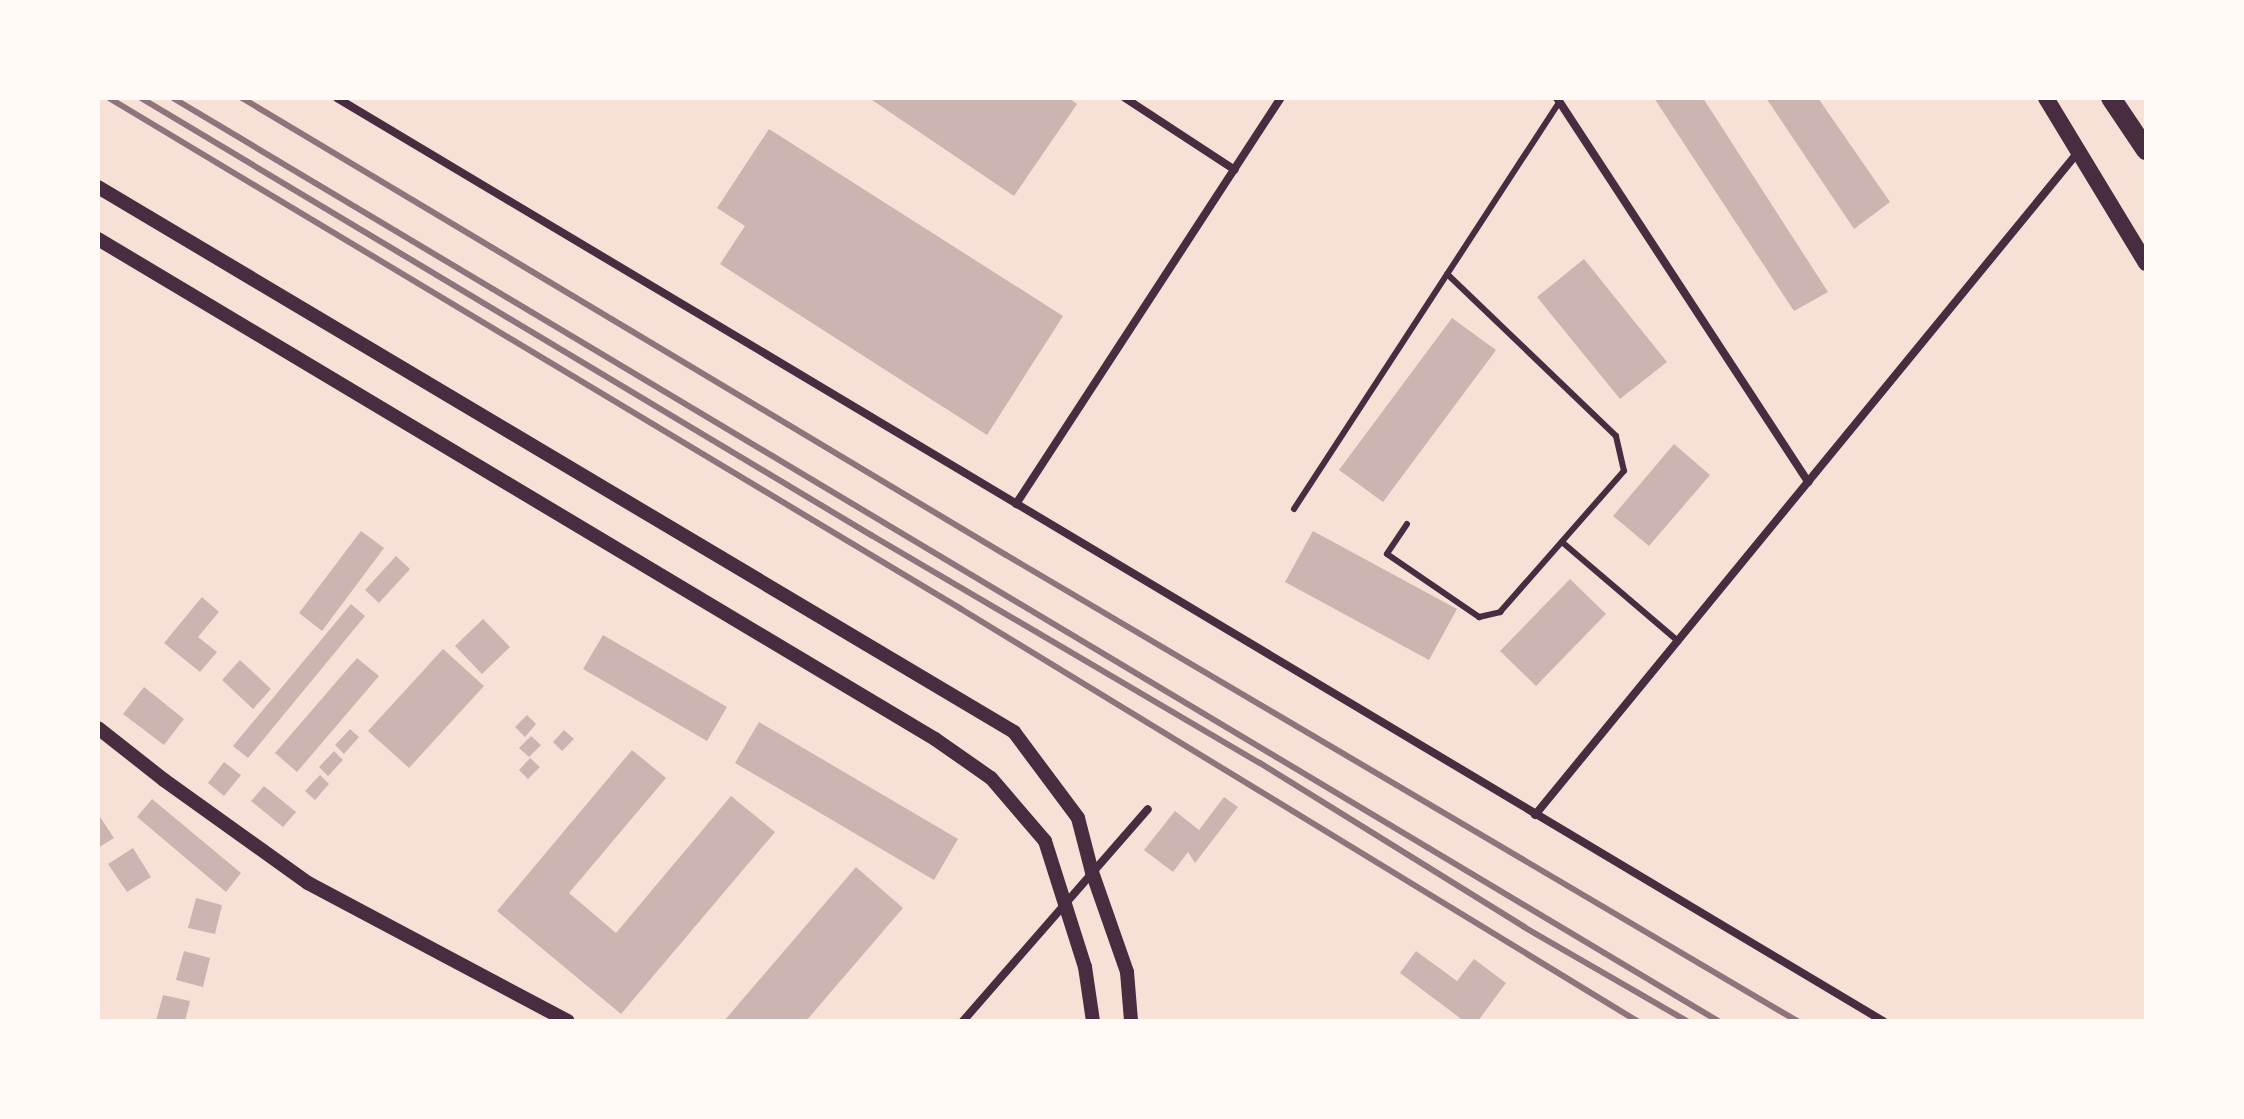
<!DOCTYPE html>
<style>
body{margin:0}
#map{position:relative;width:2244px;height:1119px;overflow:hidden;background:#f7e1d7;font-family:Figtree,sans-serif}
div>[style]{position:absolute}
.building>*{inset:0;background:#ccb4b1}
.service>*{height:6px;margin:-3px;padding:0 3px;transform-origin:3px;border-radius:3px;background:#4a2c40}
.minor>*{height:8px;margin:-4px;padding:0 4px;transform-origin:4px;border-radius:4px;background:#4a2c40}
.tertiary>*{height:14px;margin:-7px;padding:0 7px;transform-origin:7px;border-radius:7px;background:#4a2c40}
.secondary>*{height:16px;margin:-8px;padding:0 8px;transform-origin:8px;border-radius:8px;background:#4a2c40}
.trunk>*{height:20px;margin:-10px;padding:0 10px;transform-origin:10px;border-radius:10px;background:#4a2c40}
.rail>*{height:6px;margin:-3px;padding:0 3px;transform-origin:3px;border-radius:3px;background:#8f747c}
span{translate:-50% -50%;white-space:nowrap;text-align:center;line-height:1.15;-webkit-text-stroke:7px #fffaf5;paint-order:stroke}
.frame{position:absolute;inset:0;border:100px solid #fffaf5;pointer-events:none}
</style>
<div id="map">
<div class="building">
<div style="clip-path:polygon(869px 98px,1069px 98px,1077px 104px,1014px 196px)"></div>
<div style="clip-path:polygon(1654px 98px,1703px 98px,1828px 292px,1794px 311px)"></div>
<div style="clip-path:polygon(1766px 98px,1818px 98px,1890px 202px,1854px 229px)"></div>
<div style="clip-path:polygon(769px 129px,1063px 316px,987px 435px,720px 264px,745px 226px,717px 208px)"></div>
<div style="clip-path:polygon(1584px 259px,1667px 362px,1620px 399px,1537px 297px)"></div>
<div style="clip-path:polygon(1452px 318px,1496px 350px,1383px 502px,1339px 470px)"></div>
<div style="clip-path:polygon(1674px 444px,1710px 475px,1649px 546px,1613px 516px)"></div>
<div style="clip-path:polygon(361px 531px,384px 548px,322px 631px,299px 613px)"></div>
<div style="clip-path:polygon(1313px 531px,1457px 609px,1429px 660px,1285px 582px)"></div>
<div style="clip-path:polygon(396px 556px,410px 569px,379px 603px,365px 590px)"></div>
<div style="clip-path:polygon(1570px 579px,1606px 614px,1536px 686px,1500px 651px)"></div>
<div style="clip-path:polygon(202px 597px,219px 612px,198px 637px,217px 652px,200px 672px,164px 643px)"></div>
<div style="clip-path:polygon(351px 604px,365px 616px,248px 758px,233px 746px)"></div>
<div style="clip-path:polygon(483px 619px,510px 647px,482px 674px,455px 646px)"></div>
<div style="clip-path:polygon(603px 635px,727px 707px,707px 741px,583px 669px)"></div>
<div style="clip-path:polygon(443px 649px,484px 686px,409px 768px,368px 731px)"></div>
<div style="clip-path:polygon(357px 658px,379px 676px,297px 772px,275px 753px)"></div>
<div style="clip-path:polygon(240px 660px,271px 689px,253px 709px,222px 680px)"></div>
<div style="clip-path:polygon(144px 687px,184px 719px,164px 745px,123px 714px)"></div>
<div style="clip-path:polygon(527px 715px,536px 724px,525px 737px,515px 727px)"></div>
<div style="clip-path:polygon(759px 722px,958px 839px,934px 880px,735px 763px)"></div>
<div style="clip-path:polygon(350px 729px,359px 737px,344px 754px,335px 745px)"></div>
<div style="clip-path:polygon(564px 730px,574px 739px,562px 751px,553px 742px)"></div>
<div style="clip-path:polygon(531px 736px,541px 745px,529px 757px,519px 748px)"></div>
<div style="clip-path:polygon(632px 750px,666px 778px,569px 893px,616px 933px,731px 796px,775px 832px,621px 1014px,497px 911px)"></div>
<div style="clip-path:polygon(334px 751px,343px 760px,328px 776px,319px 767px)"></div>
<div style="clip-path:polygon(530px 758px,540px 767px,528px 779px,519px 770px)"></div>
<div style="clip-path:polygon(224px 762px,241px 775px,224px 796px,208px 783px)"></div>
<div style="clip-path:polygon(320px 775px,329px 784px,315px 800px,305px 791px)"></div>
<div style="clip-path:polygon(264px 786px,296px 812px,283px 827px,251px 801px)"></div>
<div style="clip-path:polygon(1224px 797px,1238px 807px,1195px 863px,1188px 852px,1173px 872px,1144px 850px,1175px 811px,1199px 830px)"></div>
<div style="clip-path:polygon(152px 799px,241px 873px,226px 892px,137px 817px)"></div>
<div style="clip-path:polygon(98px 814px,114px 838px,98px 848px)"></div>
<div style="clip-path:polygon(133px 848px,151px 877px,127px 892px,108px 864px)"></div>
<div style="clip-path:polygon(856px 867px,903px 908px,806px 1021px,724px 1021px)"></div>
<div style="clip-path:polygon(196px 898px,222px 905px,215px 934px,188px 928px)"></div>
<div style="clip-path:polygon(184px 951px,210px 958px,203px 987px,176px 980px)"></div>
<div style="clip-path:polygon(1416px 951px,1457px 981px,1474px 959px,1506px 983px,1478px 1021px,1464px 1021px,1400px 973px)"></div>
<div style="clip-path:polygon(163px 995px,190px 1001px,185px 1021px,156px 1021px)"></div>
</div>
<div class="service">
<div style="left:1294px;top:509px;width:487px;rotate:-56.9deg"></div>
<div style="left:1407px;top:524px;width:36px;rotate:124deg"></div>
<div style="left:1387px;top:554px;width:112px;rotate:34.4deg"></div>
<div style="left:1479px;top:617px;width:22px;rotate:-13deg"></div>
<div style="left:1500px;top:612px;width:188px;rotate:-48.7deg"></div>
<div style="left:1624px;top:471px;width:36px;rotate:-103deg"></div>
<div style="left:1616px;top:436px;width:234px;rotate:-136.2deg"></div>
<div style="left:1562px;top:542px;width:153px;rotate:40.5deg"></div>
</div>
<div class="minor">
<div style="left:337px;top:98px;width:1801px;rotate:30.84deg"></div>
<div style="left:1125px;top:98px;width:131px;rotate:33.2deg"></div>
<div style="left:1557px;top:98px;width:459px;rotate:56.8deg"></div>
<div style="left:1016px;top:504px;width:485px;rotate:-56.9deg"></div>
<div style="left:1535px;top:815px;width:858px;rotate:-50.67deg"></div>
<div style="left:963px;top:1021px;width:281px;rotate:-48.9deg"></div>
</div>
<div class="tertiary">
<div style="left:98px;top:187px;width:1066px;rotate:30.75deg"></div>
<div style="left:1014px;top:732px;width:107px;rotate:53.3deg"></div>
<div style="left:1078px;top:818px;width:56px;rotate:75.5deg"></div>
<div style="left:1092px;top:872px;width:106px;rotate:70.7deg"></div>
<div style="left:1127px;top:972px;width:49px;rotate:85.3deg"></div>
<div style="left:98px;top:239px;width:975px;rotate:30.85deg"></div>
<div style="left:935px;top:739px;width:68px;rotate:34.9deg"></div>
<div style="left:991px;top:778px;width:83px;rotate:49.4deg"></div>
<div style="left:1045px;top:841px;width:132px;rotate:72.4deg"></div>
<div style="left:1085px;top:967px;width:55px;rotate:81.6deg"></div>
<div style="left:98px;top:728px;width:84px;rotate:38.2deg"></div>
<div style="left:164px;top:780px;width:177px;rotate:35.6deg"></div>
<div style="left:308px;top:883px;width:294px;rotate:28deg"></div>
</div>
<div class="secondary">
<div style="left:2046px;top:98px;width:193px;rotate:58.8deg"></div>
</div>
<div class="trunk">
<div style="left:2111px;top:98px;width:63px;rotate:56.1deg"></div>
</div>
<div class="rail">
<div style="left:109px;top:98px;width:993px;rotate:30.95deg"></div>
<div style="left:961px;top:609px;width:792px;rotate:31.36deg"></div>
<div style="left:141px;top:98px;width:851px;rotate:30.91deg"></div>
<div style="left:871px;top:535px;width:451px;rotate:30.4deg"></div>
<div style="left:1260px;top:763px;width:311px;rotate:31.8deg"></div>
<div style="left:1524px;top:927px;width:188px;rotate:30deg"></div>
<div style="left:173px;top:98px;width:1800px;rotate:30.85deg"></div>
<div style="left:242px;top:98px;width:890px;rotate:30.89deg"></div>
<div style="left:1006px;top:555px;width:918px;rotate:30.5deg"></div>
</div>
<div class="frame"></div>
</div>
